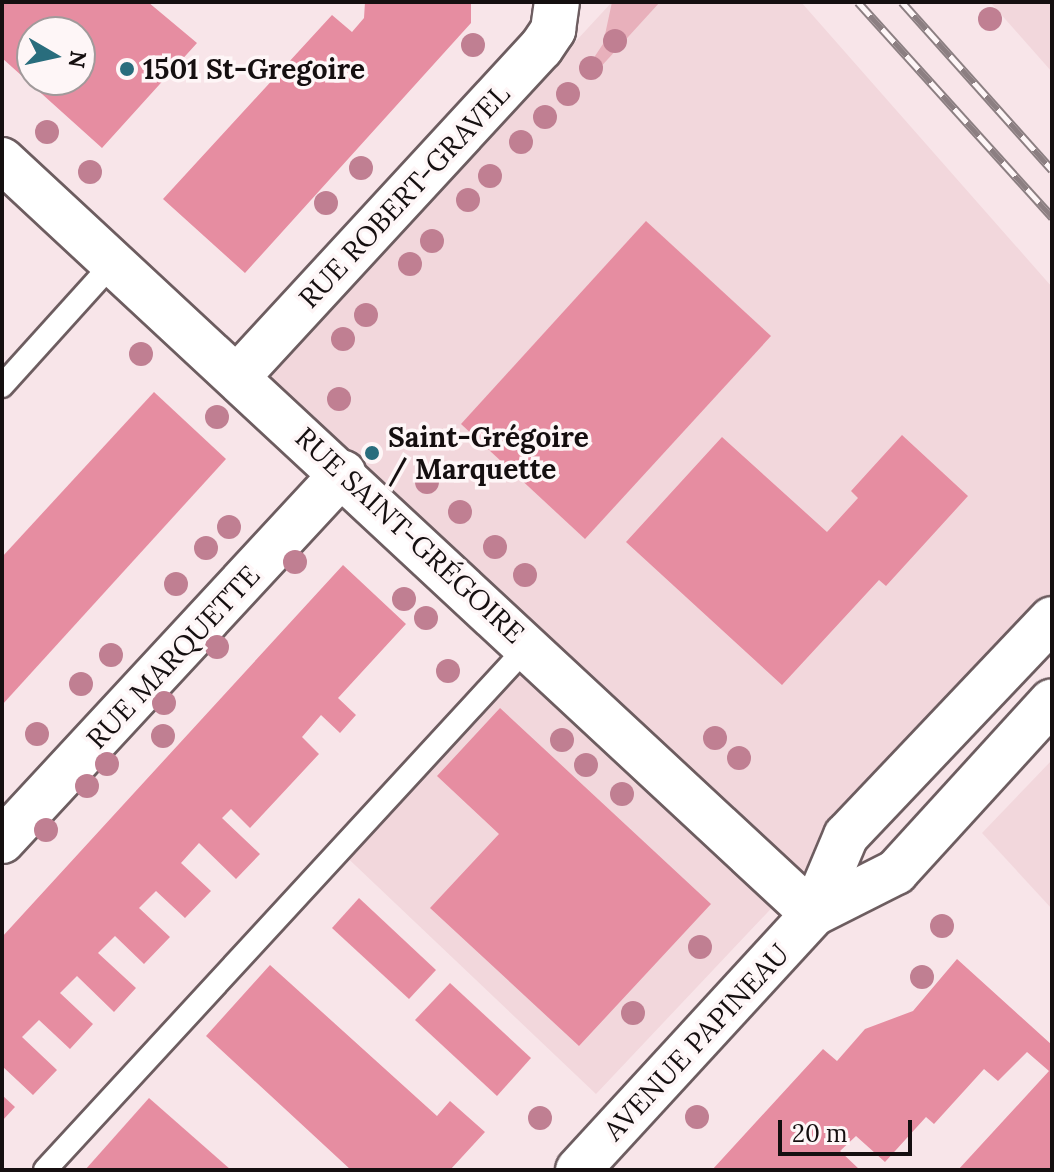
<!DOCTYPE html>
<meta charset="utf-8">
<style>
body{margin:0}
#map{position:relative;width:1054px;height:1172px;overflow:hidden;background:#f8e5e9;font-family:Lora,serif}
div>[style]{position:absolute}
.built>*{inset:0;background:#f2d7dc}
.green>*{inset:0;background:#e8b0bb}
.building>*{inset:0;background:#e68da1}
.roads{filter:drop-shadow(2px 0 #6d5d60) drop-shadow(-2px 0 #6d5d60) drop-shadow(0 2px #6d5d60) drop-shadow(0 -2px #6d5d60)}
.lane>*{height:22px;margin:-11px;padding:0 11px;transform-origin:11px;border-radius:11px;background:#fff}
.street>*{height:44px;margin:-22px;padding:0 22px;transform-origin:22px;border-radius:22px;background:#fff}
.secondary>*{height:44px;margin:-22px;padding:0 22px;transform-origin:22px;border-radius:22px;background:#fff}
.rail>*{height:9px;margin-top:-4.5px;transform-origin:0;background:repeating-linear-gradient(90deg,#fef6f7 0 18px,#8c7f82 0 36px);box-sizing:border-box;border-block:2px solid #8c7f82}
.trees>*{width:24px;height:24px;margin:-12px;border-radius:50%;background:#c07f92}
.dots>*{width:22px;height:22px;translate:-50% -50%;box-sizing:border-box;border:4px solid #fef6f7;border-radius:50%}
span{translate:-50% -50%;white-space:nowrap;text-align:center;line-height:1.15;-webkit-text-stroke:7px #fef6f7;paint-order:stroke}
.poi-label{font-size:28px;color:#150f10;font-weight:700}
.left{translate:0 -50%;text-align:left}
.street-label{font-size:28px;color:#150f10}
.frame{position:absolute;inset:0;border:4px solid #150f10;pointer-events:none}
.north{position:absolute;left:16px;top:16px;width:80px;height:80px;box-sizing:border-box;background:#fef6f7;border:2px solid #a19a9b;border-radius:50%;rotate:99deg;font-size:22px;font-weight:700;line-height:32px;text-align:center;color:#150f10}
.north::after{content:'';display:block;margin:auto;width:28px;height:36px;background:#296d7d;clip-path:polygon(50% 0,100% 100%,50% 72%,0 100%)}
.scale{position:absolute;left:778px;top:1120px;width:134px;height:36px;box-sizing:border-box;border:4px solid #150f10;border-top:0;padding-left:10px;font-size:24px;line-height:28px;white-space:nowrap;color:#150f10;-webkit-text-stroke:6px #fef6f7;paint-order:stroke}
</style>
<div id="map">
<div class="built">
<div style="clip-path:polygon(612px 2px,801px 2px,1052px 287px,1052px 611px,596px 1094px,336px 847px,516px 648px,249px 395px)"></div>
<div style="clip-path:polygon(990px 2px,1052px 2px,1052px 72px)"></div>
<div style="clip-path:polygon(1052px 760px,1052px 909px,982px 833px)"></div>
</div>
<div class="green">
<div style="clip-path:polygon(612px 2px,660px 2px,597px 71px,589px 65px,603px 44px)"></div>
</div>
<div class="building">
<div style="clip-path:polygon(evenodd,2px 2px,148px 2px,197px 43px,102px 148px,2px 58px,2px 2px,32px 32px,80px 32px,80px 80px,32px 80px,32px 32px)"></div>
<div style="clip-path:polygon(365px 2px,471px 2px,471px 23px,245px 273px,163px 199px,332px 15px,352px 32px,364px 18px)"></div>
<div style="clip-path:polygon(646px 221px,771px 336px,585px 539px,461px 424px)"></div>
<div style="clip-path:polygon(154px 392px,226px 459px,2px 705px,2px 557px)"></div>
<div style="clip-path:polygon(902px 435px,968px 496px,886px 586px,879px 580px,782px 685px,626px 542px,722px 437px,827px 532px,858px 498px,851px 491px)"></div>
<div style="clip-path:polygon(343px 565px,406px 624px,338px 698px,356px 715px,340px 733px,321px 715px,302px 737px,319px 754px,250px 828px,231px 809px,222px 818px,260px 854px,236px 879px,199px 843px,181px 863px,211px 891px,185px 918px,156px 891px,139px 908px,170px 937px,144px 964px,115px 936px,98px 953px,136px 988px,114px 1012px,77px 976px,60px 993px,93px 1024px,70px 1049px,39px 1020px,22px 1037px,57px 1070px,33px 1095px,2px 1066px,2px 937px)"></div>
<div style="clip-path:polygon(500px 708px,711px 904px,579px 1046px,430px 908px,499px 834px,437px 776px)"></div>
<div style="clip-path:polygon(359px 898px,436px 970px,409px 999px,332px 928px)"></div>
<div style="clip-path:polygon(957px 959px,1052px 1045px,1052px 1170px,958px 1170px,1049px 1071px,1027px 1052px,998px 1081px,984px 1069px,934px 1124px,926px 1117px,885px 1162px,856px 1136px,840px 1151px,860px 1170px,712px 1170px,823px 1049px,837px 1061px,865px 1029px,913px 1011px)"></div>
<div style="clip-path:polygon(270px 965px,437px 1116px,450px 1101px,485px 1132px,450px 1170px,351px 1170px,206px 1036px)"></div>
<div style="clip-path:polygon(450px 983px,531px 1058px,497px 1096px,415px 1020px)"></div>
<div style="clip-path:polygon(2px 1095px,15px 1107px,2px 1121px)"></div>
<div style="clip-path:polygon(149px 1098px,231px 1170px,85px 1170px)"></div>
</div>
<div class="roads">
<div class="lane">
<div style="left:2px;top:386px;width:167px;rotate:-47.9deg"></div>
<div style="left:45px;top:1170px;width:714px;rotate:-47.33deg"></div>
</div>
<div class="street">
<div style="left:238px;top:376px;width:447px;rotate:-47.3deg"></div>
<div style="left:541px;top:48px;width:22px;rotate:-56deg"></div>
<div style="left:553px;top:30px;width:28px;rotate:-82deg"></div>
<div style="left:2px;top:841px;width:502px;rotate:-47.18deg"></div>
</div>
<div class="secondary">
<div style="left:2px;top:160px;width:1107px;rotate:42.91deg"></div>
<div style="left:813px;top:914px;width:93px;rotate:-26.8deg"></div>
<div style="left:896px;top:872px;width:231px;rotate:-47.6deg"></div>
<div style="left:578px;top:1170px;width:348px;rotate:-47.4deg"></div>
<div style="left:813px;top:914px;width:85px;rotate:-67.1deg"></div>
<div style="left:846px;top:836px;width:299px;rotate:-46.5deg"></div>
</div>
</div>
<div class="rail">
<div style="left:858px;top:2px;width:290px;rotate:47.9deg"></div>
<div style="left:902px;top:2px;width:225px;rotate:48.2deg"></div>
</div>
<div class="trees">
<div style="left:990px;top:19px"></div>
<div style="left:615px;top:41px"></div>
<div style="left:473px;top:45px"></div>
<div style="left:591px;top:68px"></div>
<div style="left:568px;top:94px"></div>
<div style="left:545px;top:117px"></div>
<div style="left:47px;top:132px"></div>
<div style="left:521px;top:142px"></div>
<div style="left:361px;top:168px"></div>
<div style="left:90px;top:172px"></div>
<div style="left:490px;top:176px"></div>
<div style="left:468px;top:200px"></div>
<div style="left:326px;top:203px"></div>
<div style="left:432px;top:241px"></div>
<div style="left:410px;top:264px"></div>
<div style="left:366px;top:315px"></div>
<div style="left:343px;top:339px"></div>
<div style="left:141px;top:354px"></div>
<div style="left:339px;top:399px"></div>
<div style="left:217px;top:417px"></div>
<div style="left:427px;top:482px"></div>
<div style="left:460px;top:512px"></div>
<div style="left:229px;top:527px"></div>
<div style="left:495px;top:547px"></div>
<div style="left:206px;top:548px"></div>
<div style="left:295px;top:562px"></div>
<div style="left:525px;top:575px"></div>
<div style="left:176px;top:584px"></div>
<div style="left:404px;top:599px"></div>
<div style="left:426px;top:618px"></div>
<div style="left:217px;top:647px"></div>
<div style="left:111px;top:655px"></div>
<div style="left:448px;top:671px"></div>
<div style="left:81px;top:684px"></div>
<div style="left:164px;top:703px"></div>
<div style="left:37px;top:734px"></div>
<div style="left:163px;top:736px"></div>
<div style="left:715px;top:738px"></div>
<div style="left:562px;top:740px"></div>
<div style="left:739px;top:758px"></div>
<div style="left:107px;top:764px"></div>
<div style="left:586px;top:765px"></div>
<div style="left:87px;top:786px"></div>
<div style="left:622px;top:794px"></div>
<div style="left:46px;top:830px"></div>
<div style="left:942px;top:926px"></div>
<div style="left:700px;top:947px"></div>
<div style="left:922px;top:977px"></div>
<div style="left:633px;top:1013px"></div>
<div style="left:697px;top:1117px"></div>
<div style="left:540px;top:1118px"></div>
</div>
<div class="dots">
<div style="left:127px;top:69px;background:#296d7d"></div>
<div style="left:372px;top:453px;background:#296d7d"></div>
</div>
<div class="poi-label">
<span class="left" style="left:143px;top:69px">1501 St-Gregoire</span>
<span class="left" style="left:388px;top:453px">Saint-Grégoire<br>/ Marquette</span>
</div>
<div class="street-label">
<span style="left:404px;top:196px;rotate:-47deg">RUE ROBERT-GRAVEL</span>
<span style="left:410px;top:535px;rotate:43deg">RUE SAINT-GRÉGOIRE</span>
<span style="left:173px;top:657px;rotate:-47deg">RUE MARQUETTE</span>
<span style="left:696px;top:1042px;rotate:-47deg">AVENUE PAPINEAU</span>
</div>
<div class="frame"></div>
<div class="north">N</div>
<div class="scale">20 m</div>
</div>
